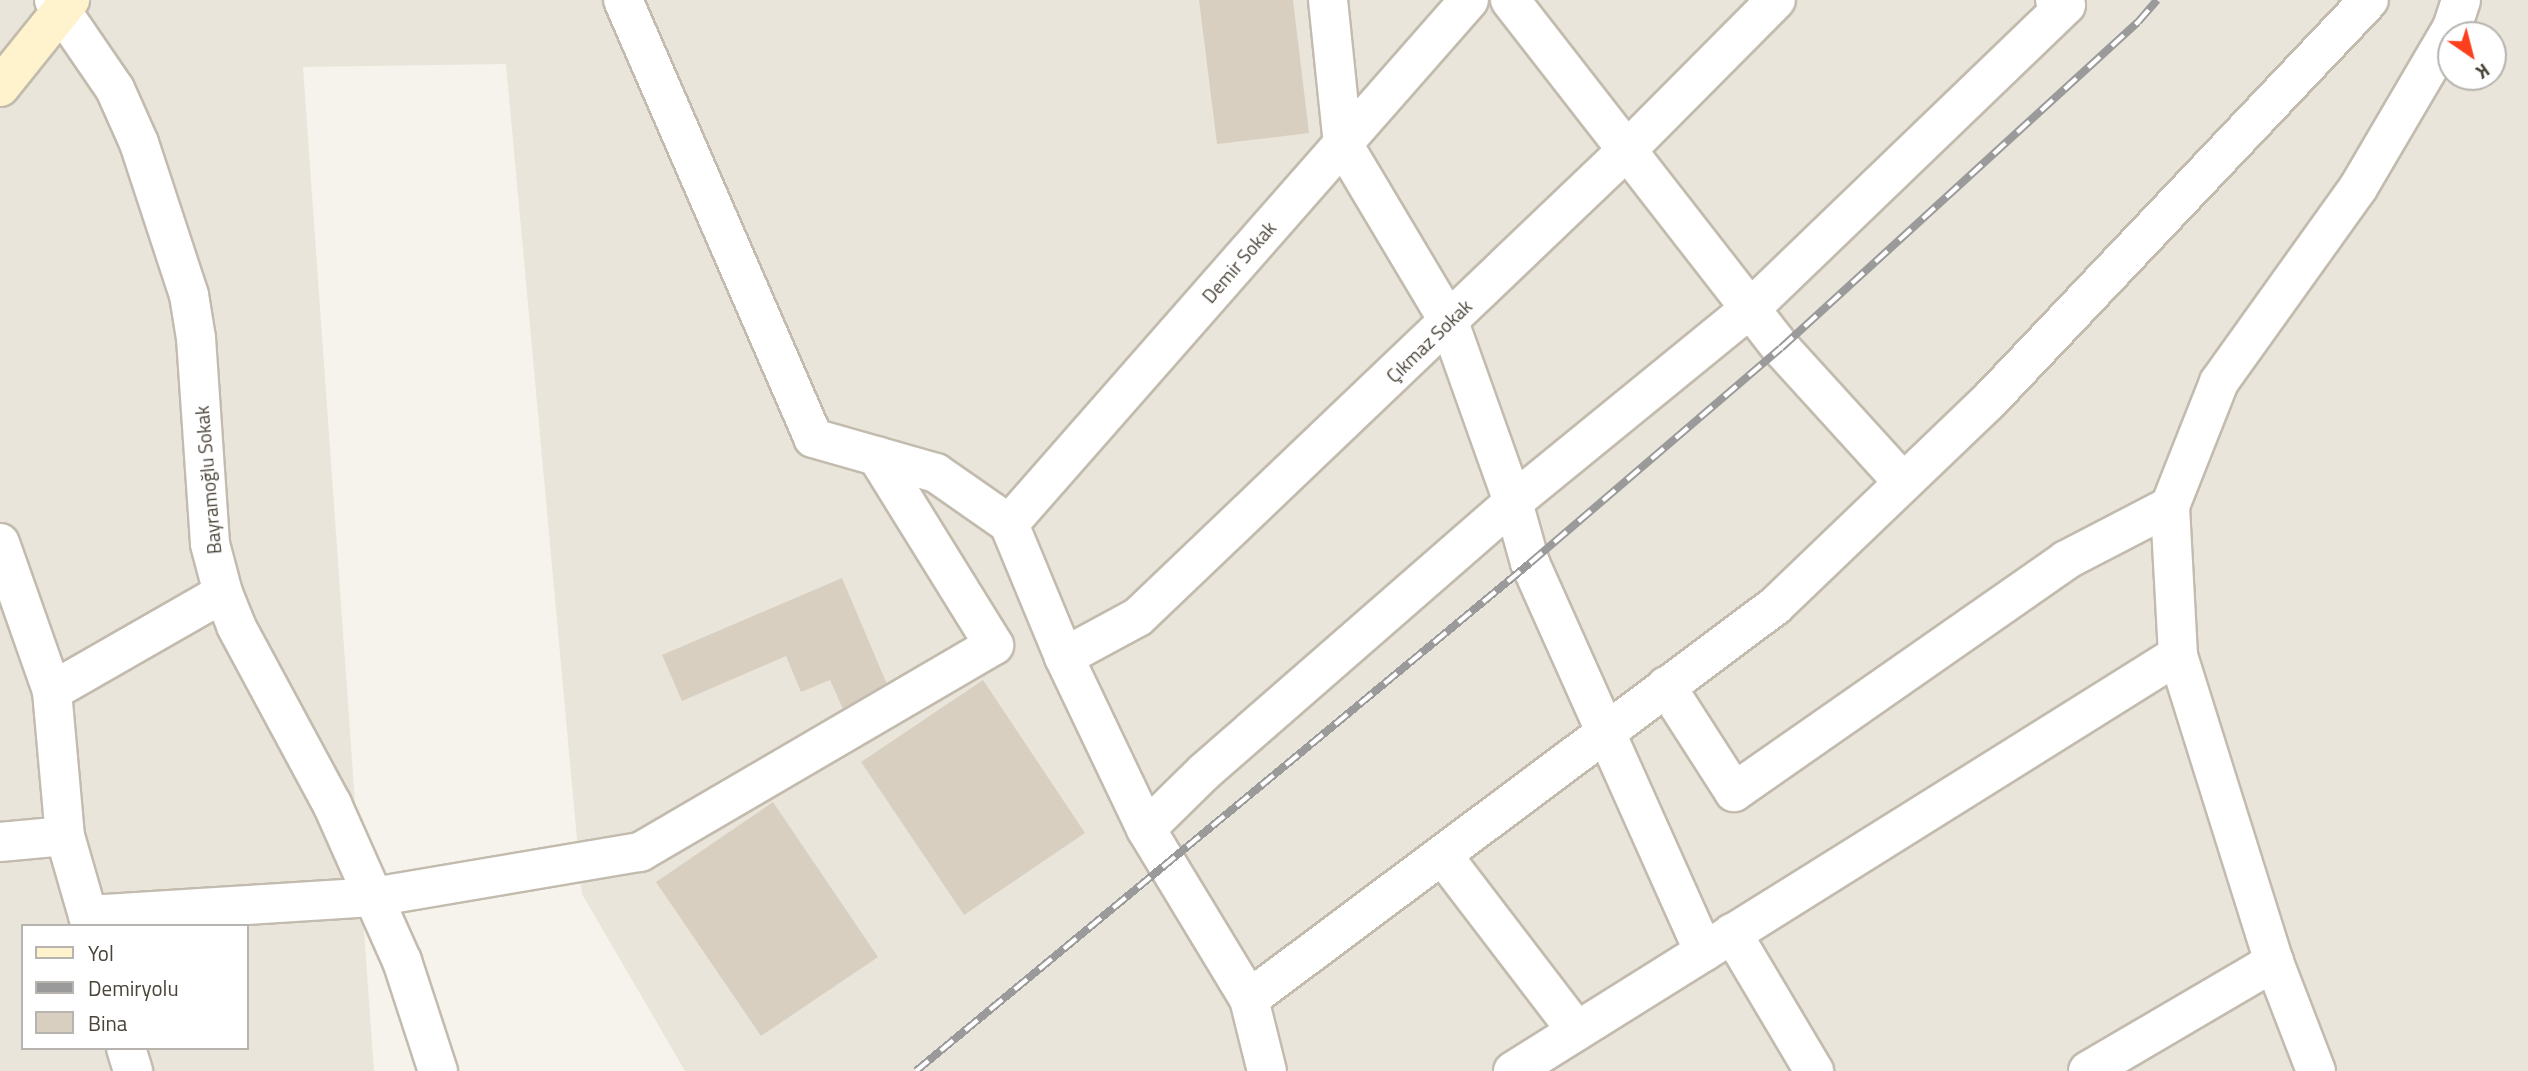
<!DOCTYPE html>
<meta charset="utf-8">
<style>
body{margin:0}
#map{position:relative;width:2528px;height:1071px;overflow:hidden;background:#f6f3ec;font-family:"Titillium Web",sans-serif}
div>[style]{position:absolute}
.residential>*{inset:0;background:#eae5da}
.building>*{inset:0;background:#d8cfc1}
.roads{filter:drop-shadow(2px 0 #c2bbae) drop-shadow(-2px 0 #c2bbae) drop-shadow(0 2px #c2bbae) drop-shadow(0 -2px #c2bbae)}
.minor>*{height:38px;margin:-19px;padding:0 19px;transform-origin:19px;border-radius:19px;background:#fff}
.tertiary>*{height:38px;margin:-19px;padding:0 19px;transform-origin:19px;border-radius:19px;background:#fff}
.secondary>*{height:38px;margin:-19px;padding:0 19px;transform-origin:19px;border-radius:19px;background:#fff3cd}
.rail>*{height:8px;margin-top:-4px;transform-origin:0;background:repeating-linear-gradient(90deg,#fff 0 16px,#9a9a9a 0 32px);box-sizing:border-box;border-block:2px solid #9a9a9a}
span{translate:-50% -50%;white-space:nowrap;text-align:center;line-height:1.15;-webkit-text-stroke:7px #fff;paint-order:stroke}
.street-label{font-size:19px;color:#4b4439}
.legend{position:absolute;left:21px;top:924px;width:228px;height:126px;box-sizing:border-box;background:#fff;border:2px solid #b7b4b0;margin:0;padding:9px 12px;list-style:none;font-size:21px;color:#4b4439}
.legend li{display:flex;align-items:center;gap:14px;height:35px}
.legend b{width:35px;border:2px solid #b7b4b0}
.north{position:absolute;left:2437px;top:21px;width:70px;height:70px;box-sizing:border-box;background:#fff;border:2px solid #b7b4b0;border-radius:50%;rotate:145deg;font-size:19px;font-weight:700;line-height:28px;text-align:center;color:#4b4439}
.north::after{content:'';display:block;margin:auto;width:24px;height:32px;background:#fc3f1d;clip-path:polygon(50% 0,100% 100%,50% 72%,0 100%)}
</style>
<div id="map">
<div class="residential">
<div style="clip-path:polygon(evenodd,0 0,2528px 0,2528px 1071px,685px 1071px,582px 894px,506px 64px,303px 67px,374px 1071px,0 1071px,0 0,2451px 35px,2493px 35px,2493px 77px,2451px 77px,2451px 35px,0 0,23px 926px,247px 926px,247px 1048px,23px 1048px,23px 926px)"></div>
</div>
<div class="building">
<div style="clip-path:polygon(1199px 0,1293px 0,1309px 133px,1217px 144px)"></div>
<div style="clip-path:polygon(842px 578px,889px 689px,843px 709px,830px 680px,801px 692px,786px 656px,682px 701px,662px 655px)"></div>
<div style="clip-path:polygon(983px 680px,1085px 833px,964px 915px,861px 762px)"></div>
<div style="clip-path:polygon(773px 802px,878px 957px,761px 1036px,656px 882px)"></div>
</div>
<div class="roads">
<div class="minor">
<div style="left:54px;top:0;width:108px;rotate:55.6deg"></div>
<div style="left:115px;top:89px;width:59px;rotate:66deg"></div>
<div style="left:139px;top:143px;width:160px;rotate:71.8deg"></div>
<div style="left:189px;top:295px;width:44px;rotate:80.8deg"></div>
<div style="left:196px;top:338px;width:206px;rotate:86.1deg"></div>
<div style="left:210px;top:544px;width:51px;rotate:75.1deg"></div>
<div style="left:223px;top:593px;width:35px;rotate:68deg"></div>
<div style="left:236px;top:626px;width:202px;rotate:61.7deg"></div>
<div style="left:332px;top:804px;width:172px;rotate:66deg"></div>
<div style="left:402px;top:961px;width:116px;rotate:71.9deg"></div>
<div style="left:623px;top:0;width:477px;rotate:66.5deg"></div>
<div style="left:813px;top:438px;width:128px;rotate:15.9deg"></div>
<div style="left:936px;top:473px;width:89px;rotate:34.9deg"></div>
<div style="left:1009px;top:524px;width:144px;rotate:67.5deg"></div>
<div style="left:1064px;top:657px;width:191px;rotate:64.5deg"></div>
<div style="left:1146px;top:829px;width:199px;rotate:58.8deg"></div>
<div style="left:1249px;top:999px;width:74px;rotate:76deg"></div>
<div style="left:1328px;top:0;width:145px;rotate:84.1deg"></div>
<div style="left:1343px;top:144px;width:207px;rotate:59.2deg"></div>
<div style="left:1449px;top:322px;width:191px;rotate:70.4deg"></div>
<div style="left:1513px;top:502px;width:63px;rotate:74.4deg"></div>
<div style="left:1530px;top:563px;width:426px;rotate:65.9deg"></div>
<div style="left:1510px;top:0;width:441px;rotate:52.1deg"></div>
<div style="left:1781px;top:348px;width:180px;rotate:47.7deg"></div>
<div style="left:1009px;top:524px;width:697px;rotate:-48.72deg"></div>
<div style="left:0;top:543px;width:157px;rotate:70.6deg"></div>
<div style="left:52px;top:691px;width:146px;rotate:84.9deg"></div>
<div style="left:65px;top:836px;width:94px;rotate:73.9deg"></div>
<div style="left:1064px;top:657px;width:84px;rotate:-28.4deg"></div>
<div style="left:1138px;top:617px;width:673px;rotate:-43.68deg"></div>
<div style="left:1625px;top:152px;width:214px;rotate:-45.2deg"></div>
<div style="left:1666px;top:686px;width:126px;rotate:57.3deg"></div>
<div style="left:1734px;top:792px;width:405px;rotate:-34.9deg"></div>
<div style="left:2066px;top:560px;width:117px;rotate:-27.4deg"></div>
<div style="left:52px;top:691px;width:197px;rotate:-29.8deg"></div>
<div style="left:1146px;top:829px;width:81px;rotate:-44.5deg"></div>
<div style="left:1204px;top:772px;width:410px;rotate:-41.1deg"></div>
<div style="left:1513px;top:502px;width:306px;rotate:-39.2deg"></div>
<div style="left:1750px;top:309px;width:438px;rotate:-43.9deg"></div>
<div style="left:2066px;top:5px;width:12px;rotate:-156deg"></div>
<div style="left:0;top:842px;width:65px;rotate:-5.3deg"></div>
<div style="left:1443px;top:856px;width:220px;rotate:52.6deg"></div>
<div style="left:88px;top:915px;width:286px;rotate:-3.6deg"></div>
<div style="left:373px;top:897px;width:271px;rotate:-9.6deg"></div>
<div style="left:640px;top:852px;width:410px;rotate:-30.3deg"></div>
<div style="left:994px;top:645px;width:222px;rotate:-121.8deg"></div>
<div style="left:1732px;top:933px;width:161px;rotate:59.3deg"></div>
<div style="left:1249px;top:999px;width:657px;rotate:-36.77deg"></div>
<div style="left:1775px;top:606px;width:296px;rotate:-43.8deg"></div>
<div style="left:1989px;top:401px;width:552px;rotate:-46.54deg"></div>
<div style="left:126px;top:1048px;width:24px;rotate:73deg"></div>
<div style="left:1513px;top:1071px;width:784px;rotate:-32.03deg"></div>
<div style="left:2088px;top:1071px;width:216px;rotate:-30.4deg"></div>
</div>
<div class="tertiary">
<div style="left:2316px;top:1071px;width:117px;rotate:-111.1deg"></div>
<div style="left:2274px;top:962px;width:322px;rotate:-107.4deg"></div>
<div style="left:2178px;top:655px;width:149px;rotate:-93.1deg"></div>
<div style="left:2170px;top:506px;width:133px;rotate:-68.4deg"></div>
<div style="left:2219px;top:382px;width:239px;rotate:-54.4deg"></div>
<div style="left:2358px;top:188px;width:186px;rotate:-59.6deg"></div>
<div style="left:2452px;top:28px;width:29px;rotate:-72deg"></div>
</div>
<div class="secondary">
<div style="left:0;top:87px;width:112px;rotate:-51.2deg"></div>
</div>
</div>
<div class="rail">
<div style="left:916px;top:1071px;width:797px;rotate:-39.6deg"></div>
<div style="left:1530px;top:563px;width:330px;rotate:-40.6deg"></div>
<div style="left:1781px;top:348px;width:483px;rotate:-42.4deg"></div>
<div style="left:2138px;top:22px;width:29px;rotate:-49deg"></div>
</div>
<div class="street-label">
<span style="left:1239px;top:262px;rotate:-49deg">Demir Sokak</span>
<span style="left:1429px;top:341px;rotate:-44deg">Çıkmaz Sokak</span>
<span style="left:208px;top:480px;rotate:-95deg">Bayramoğlu Sokak</span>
</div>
<ul class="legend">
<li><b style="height:9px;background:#fff3cd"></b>Yol</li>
<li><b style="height:9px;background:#9a9a9a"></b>Demiryolu</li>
<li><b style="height:19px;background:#d8cfc1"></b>Bina</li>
</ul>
<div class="north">K</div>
</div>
